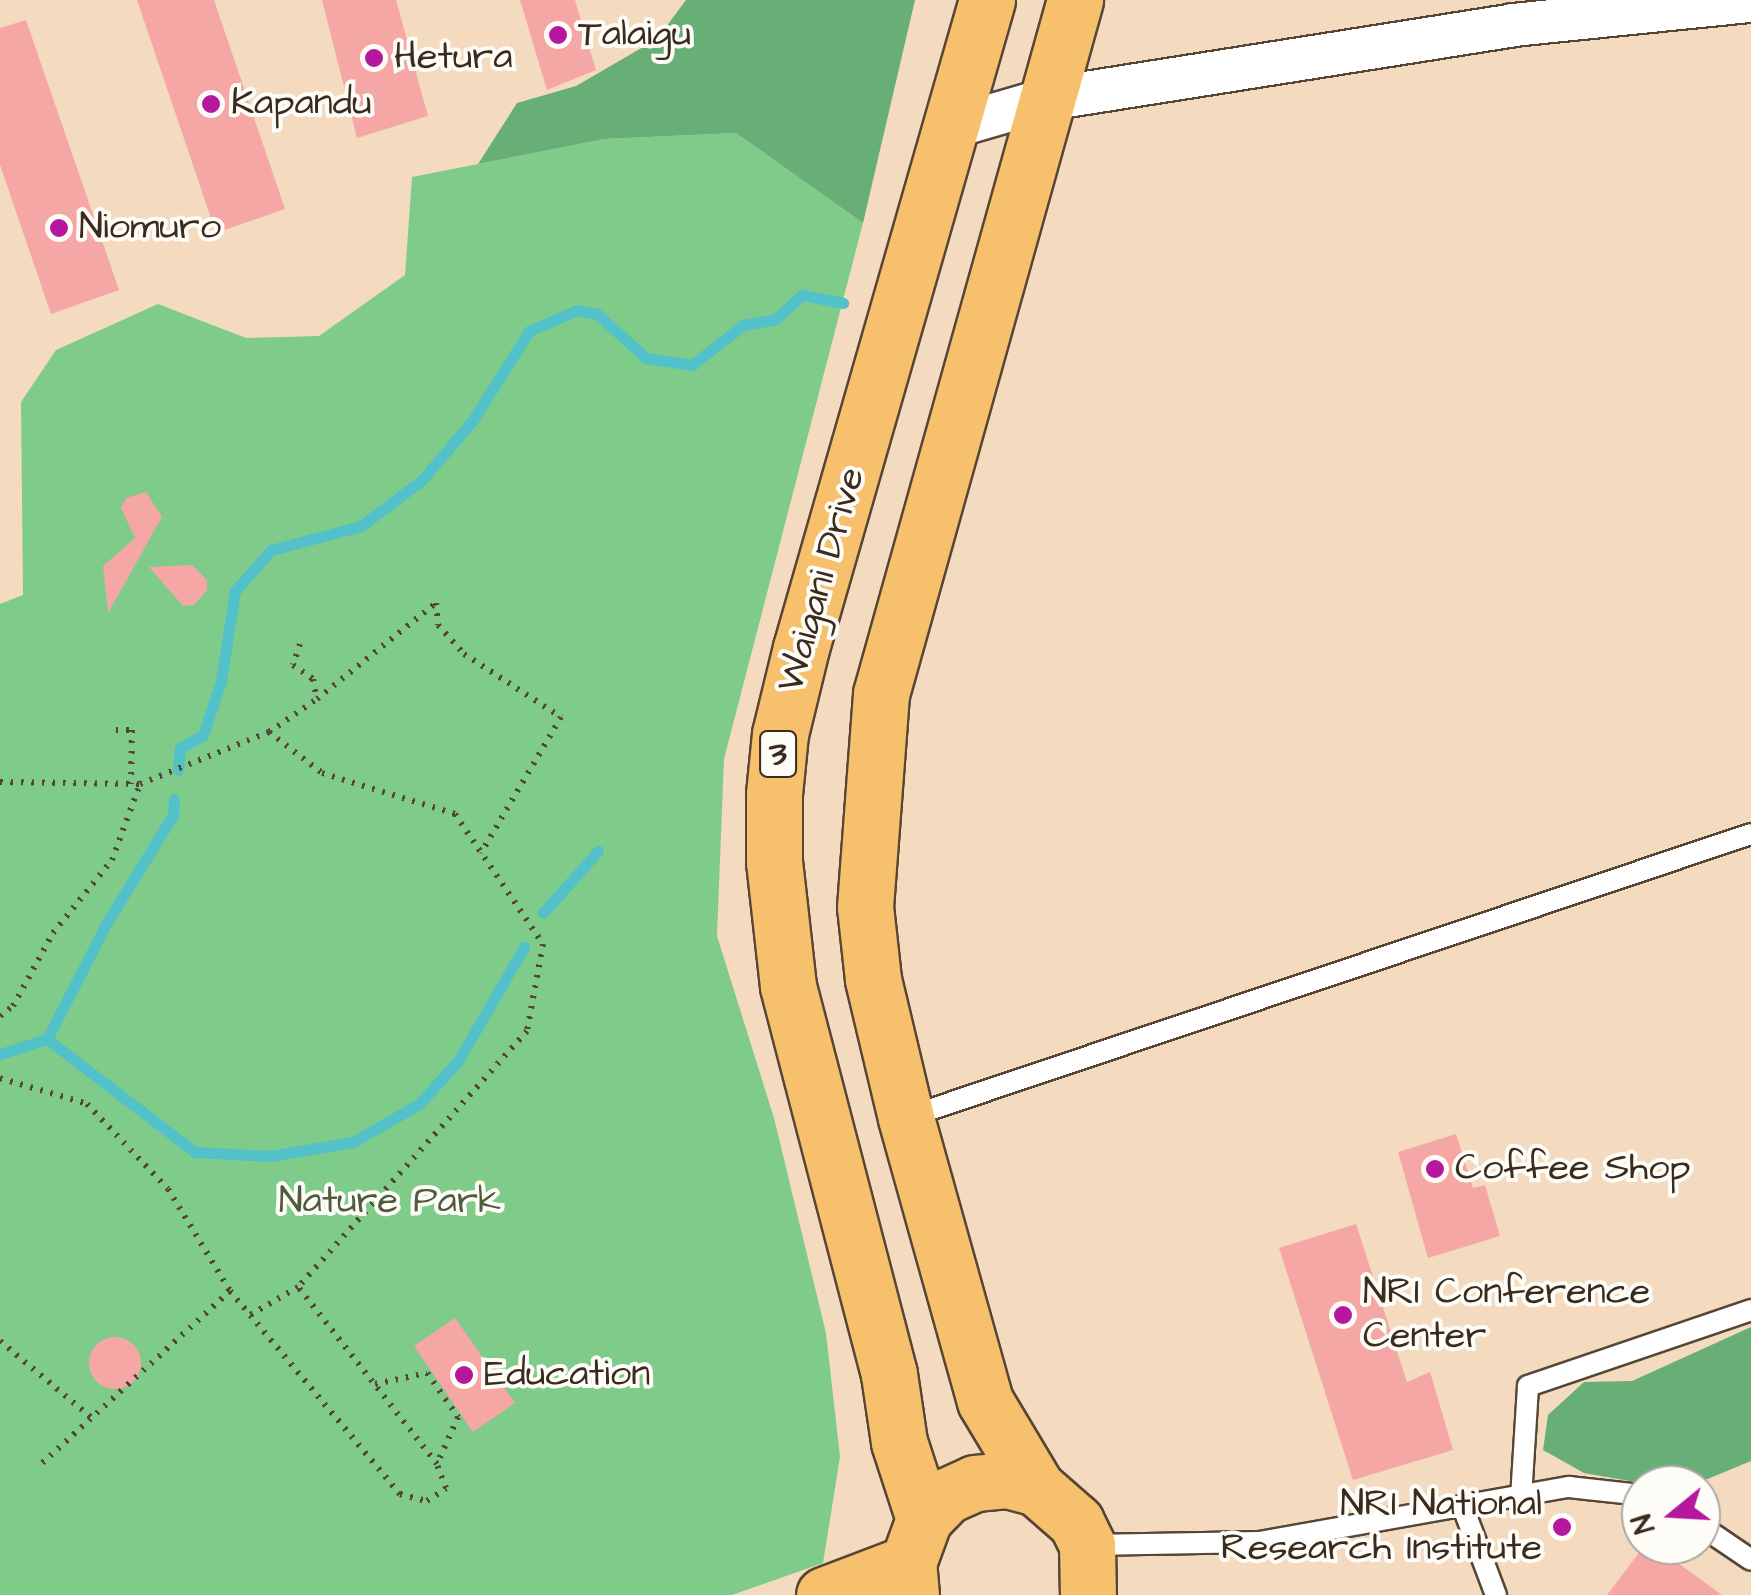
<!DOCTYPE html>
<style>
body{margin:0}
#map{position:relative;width:1751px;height:1595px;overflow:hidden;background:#f4dbbf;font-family:"Architects Daughter",sans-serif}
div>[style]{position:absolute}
.green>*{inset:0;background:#7fcb8a}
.forest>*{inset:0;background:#67af76}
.stream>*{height:11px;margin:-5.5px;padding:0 5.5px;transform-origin:5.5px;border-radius:5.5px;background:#53c1c9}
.building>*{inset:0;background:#f4a7a5}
.round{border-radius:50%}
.path>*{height:6px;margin-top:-3px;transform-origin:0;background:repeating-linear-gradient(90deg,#574536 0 2.5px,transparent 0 10.5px)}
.roads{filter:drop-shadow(2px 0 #574536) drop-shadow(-2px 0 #574536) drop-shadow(0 2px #574536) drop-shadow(0 -2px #574536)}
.lane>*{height:20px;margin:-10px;padding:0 10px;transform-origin:10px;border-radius:10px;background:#fff}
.street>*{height:42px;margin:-21px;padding:0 21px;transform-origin:21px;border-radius:21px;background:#fff}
.primary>*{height:55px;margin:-27.5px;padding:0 27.5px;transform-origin:27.5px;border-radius:27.5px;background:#f7c06c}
.highway>*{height:55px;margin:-27.5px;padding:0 27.5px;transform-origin:27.5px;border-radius:27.5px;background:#f7c06c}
.dots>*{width:28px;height:28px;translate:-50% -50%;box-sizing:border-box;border:5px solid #fdfcf7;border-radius:50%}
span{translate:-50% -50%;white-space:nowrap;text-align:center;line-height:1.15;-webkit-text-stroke:8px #fdfcf7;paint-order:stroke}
.shield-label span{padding:2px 8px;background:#fdfcf7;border:2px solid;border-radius:8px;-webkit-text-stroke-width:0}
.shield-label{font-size:35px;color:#3b2a1e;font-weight:700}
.poi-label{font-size:38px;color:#3b2a1e}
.left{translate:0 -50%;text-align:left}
.right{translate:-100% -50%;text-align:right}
.street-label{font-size:38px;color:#3b2a1e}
.park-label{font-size:38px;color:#4f5a3e}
.north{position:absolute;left:1621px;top:1465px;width:100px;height:100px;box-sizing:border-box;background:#fdfcf7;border:2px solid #afa8a0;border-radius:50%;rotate:252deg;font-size:28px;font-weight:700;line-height:40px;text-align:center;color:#3b2a1e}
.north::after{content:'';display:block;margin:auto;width:35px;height:45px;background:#b5179e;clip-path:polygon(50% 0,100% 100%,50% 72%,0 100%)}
</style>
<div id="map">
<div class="green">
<div style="clip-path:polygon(736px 133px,863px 223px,724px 759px,717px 936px,774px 1118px,826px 1333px,840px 1457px,823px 1563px,732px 1595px,0 1595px,0 604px,23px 595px,21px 402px,56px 350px,158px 304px,246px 338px,319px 336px,405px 275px,412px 177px,605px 139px)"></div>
</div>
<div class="forest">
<div style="clip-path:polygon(686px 0,915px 0,863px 223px,736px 133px,605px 139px,478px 164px,517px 103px,576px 86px,657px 39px)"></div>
<div style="clip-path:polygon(1751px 1327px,1751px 1461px,1693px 1485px,1652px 1485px,1584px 1473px,1543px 1450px,1548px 1415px,1584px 1382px,1632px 1381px)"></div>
</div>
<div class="stream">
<div style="left:178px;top:770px;width:22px;rotate:-85deg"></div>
<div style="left:180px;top:748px;width:26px;rotate:-29deg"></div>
<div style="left:203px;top:735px;width:57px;rotate:-71.6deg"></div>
<div style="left:221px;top:681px;width:91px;rotate:-81.2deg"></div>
<div style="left:235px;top:591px;width:55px;rotate:-48.7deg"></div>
<div style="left:271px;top:550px;width:93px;rotate:-14.9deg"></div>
<div style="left:361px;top:526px;width:76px;rotate:-37deg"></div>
<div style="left:422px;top:480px;width:79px;rotate:-49.6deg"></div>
<div style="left:473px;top:420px;width:105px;rotate:-57.8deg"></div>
<div style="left:529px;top:331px;width:52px;rotate:-23.6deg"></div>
<div style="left:577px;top:310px;width:20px;rotate:11deg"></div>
<div style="left:597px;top:314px;width:66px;rotate:41.9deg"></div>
<div style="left:646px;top:358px;width:47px;rotate:8.7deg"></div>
<div style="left:692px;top:365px;width:65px;rotate:-38.1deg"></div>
<div style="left:743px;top:325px;width:34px;rotate:-10deg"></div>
<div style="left:776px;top:319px;width:35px;rotate:-43deg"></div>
<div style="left:802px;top:295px;width:42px;rotate:11deg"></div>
<div style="left:543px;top:913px;width:83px;rotate:-48.4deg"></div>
<div style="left:47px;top:1039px;width:186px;rotate:37.4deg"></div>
<div style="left:195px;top:1152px;width:76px;rotate:3deg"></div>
<div style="left:271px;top:1156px;width:83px;rotate:-9.7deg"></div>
<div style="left:353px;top:1142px;width:76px;rotate:-29.9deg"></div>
<div style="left:419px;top:1104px;width:58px;rotate:-47.8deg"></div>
<div style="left:458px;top:1061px;width:132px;rotate:-59.9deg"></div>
<div style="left:0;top:1054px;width:49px;rotate:-17.7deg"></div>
<div style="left:47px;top:1039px;width:129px;rotate:-62.8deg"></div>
<div style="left:106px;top:924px;width:128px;rotate:-58.4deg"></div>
<div style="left:173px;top:815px;width:16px;rotate:-86deg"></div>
</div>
<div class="building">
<div style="clip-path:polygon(137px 0,214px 0,285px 209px,216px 233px)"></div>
<div style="clip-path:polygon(322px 0,396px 0,428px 116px,357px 138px)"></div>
<div style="clip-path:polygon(520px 0,575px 0,596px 70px,547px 90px)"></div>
<div style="clip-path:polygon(26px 20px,119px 290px,51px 314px,0 165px,0 28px)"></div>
<div style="clip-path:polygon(146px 492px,162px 517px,108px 613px,103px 566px,135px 538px,121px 508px,126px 498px)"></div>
<div style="clip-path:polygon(192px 565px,207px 580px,207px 590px,194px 605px,183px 606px,149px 567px)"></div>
<div style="clip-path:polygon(1456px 1134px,1473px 1188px,1485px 1185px,1500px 1236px,1428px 1258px,1398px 1152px)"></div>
<div style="clip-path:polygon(1356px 1224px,1407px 1382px,1430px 1372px,1453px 1450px,1353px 1480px,1279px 1248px)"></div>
<div style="clip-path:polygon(455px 1318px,515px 1403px,473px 1432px,414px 1346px)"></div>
<div class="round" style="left:89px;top:1337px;width:52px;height:52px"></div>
<div style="clip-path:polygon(1645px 1545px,1653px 1545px,1722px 1595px,1607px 1595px)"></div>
</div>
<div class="path">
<div style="left:300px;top:644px;width:22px;rotate:108deg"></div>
<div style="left:293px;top:665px;width:24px;rotate:35deg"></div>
<div style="left:313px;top:679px;width:20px;rotate:79deg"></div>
<div style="left:317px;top:699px;width:153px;rotate:-38.9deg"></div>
<div style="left:436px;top:603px;width:22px;rotate:85deg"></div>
<div style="left:438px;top:625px;width:39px;rotate:48deg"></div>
<div style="left:464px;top:654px;width:116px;rotate:33deg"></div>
<div style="left:561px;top:717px;width:158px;rotate:120.5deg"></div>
<div style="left:116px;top:730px;width:16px"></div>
<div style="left:132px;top:730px;width:54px;rotate:91.1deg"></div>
<div style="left:269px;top:732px;width:58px;rotate:-34.5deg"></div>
<div style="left:0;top:782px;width:140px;rotate:0.8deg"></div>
<div style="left:140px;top:784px;width:139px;rotate:-22deg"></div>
<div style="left:269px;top:732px;width:67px;rotate:37.7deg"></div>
<div style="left:322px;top:773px;width:139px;rotate:17.1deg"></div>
<div style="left:455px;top:814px;width:157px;rotate:55.9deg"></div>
<div style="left:543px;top:944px;width:88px;rotate:100.4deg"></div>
<div style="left:527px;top:1031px;width:343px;rotate:131.8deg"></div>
<div style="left:0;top:1016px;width:16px;rotate:-38deg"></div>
<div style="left:13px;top:1006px;width:83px;rotate:-61.3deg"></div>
<div style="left:53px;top:933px;width:94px;rotate:-51.1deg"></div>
<div style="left:112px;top:860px;width:81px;rotate:-69.8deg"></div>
<div style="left:0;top:1078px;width:91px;rotate:16.6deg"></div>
<div style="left:87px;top:1104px;width:117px;rotate:46.4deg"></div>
<div style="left:168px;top:1189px;width:119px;rotate:58.7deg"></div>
<div style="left:230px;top:1291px;width:255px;rotate:137.5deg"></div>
<div style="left:230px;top:1291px;width:265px;rotate:50.1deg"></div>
<div style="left:400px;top:1494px;width:28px;rotate:15deg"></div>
<div style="left:427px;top:1501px;width:23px;rotate:-34deg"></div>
<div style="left:446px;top:1488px;width:26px;rotate:-111deg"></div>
<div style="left:437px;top:1464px;width:225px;rotate:-128.1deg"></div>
<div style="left:298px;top:1287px;width:56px;rotate:149.7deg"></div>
<div style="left:0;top:1341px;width:121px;rotate:40deg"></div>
<div style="left:375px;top:1384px;width:53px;rotate:-11.9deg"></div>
<div style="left:427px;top:1373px;width:54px;rotate:54.8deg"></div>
<div style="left:458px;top:1417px;width:51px;rotate:114.1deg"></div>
</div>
<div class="roads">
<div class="lane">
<div style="left:908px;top:1117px;width:889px;rotate:-18.56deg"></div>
<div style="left:1521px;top:1498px;width:112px;rotate:-86.4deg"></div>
<div style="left:1528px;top:1386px;width:236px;rotate:-18.8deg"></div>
<div style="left:1464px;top:1510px;width:91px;rotate:69.4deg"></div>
<div style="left:1701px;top:1526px;width:60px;rotate:34.2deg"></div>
<div style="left:1089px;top:1545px;width:170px;rotate:-1deg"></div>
<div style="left:1259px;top:1542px;width:315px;rotate:-10.1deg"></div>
<div style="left:1569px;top:1487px;width:72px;rotate:6.3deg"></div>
</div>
<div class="street">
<div style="left:952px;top:127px;width:100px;rotate:-16.3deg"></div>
<div style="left:1048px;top:99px;width:471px;rotate:-9deg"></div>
<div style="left:1513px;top:25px;width:239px;rotate:-5.8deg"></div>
</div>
<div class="primary">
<div style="left:824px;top:1595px;width:90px;rotate:-20.9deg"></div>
<div style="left:911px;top:1595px;width:32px;rotate:-95deg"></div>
<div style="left:908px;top:1563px;width:47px;rotate:-70deg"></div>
<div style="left:924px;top:1519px;width:32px;rotate:-46deg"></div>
<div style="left:946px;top:1496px;width:32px;rotate:-24deg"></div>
<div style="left:975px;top:1483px;width:32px;rotate:-5deg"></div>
<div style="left:1007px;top:1480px;width:31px;rotate:15deg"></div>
<div style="left:1037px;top:1488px;width:52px;rotate:41.1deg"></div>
<div style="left:1076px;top:1522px;width:25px;rotate:64deg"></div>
<div style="left:1087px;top:1545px;width:50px;rotate:88.9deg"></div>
</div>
<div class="highway">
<div style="left:1037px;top:1488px;width:101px;rotate:-120.9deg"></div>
<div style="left:985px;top:1401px;width:294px;rotate:-105.6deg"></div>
<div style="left:906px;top:1118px;width:143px;rotate:-103.4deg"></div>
<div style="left:873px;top:979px;width:72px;rotate:-96.3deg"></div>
<div style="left:865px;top:907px;width:214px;rotate:-85.7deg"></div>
<div style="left:881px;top:694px;width:721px;rotate:-74.38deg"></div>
<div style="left:924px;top:1519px;width:81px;rotate:-108deg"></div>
<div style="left:899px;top:1442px;width:69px;rotate:-98.4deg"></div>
<div style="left:889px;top:1374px;width:401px;rotate:-104.6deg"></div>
<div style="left:788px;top:986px;width:125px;rotate:-96.4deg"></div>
<div style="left:774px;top:862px;width:68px;rotate:-90deg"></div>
<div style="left:774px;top:794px;width:60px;rotate:-84.3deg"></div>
<div style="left:780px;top:734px;width:89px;rotate:-76.3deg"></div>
<div style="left:801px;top:648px;width:674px;rotate:-73.98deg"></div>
</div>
</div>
<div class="dots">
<div style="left:558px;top:35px;background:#b5179e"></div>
<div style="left:374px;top:58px;background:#b5179e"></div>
<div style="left:211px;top:104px;background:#b5179e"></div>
<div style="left:59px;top:228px;background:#b5179e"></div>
<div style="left:1435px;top:1169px;background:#b5179e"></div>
<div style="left:1343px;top:1315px;background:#b5179e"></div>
<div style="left:464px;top:1375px;background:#b5179e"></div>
<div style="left:1562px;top:1527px;background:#b5179e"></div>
</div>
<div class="shield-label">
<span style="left:778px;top:754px">3</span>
</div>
<div class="poi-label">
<span class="left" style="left:578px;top:35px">Talaigu</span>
<span class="left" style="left:394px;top:58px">Hetura</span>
<span class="left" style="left:231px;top:104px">Kapandu</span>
<span class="left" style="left:79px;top:228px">Niomuro</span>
<span class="left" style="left:1455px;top:1169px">Coffee Shop</span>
<span class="left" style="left:1363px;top:1315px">NRI Conference<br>Center</span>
<span class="left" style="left:484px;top:1375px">Education</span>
<span class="right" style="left:1542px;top:1527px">NRI National<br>Research Institute</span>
</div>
<div class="street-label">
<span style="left:822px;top:580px;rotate:-74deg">Waigani Drive</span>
</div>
<div class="park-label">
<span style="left:390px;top:1202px">Nature Park</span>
</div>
<div class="north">N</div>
</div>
